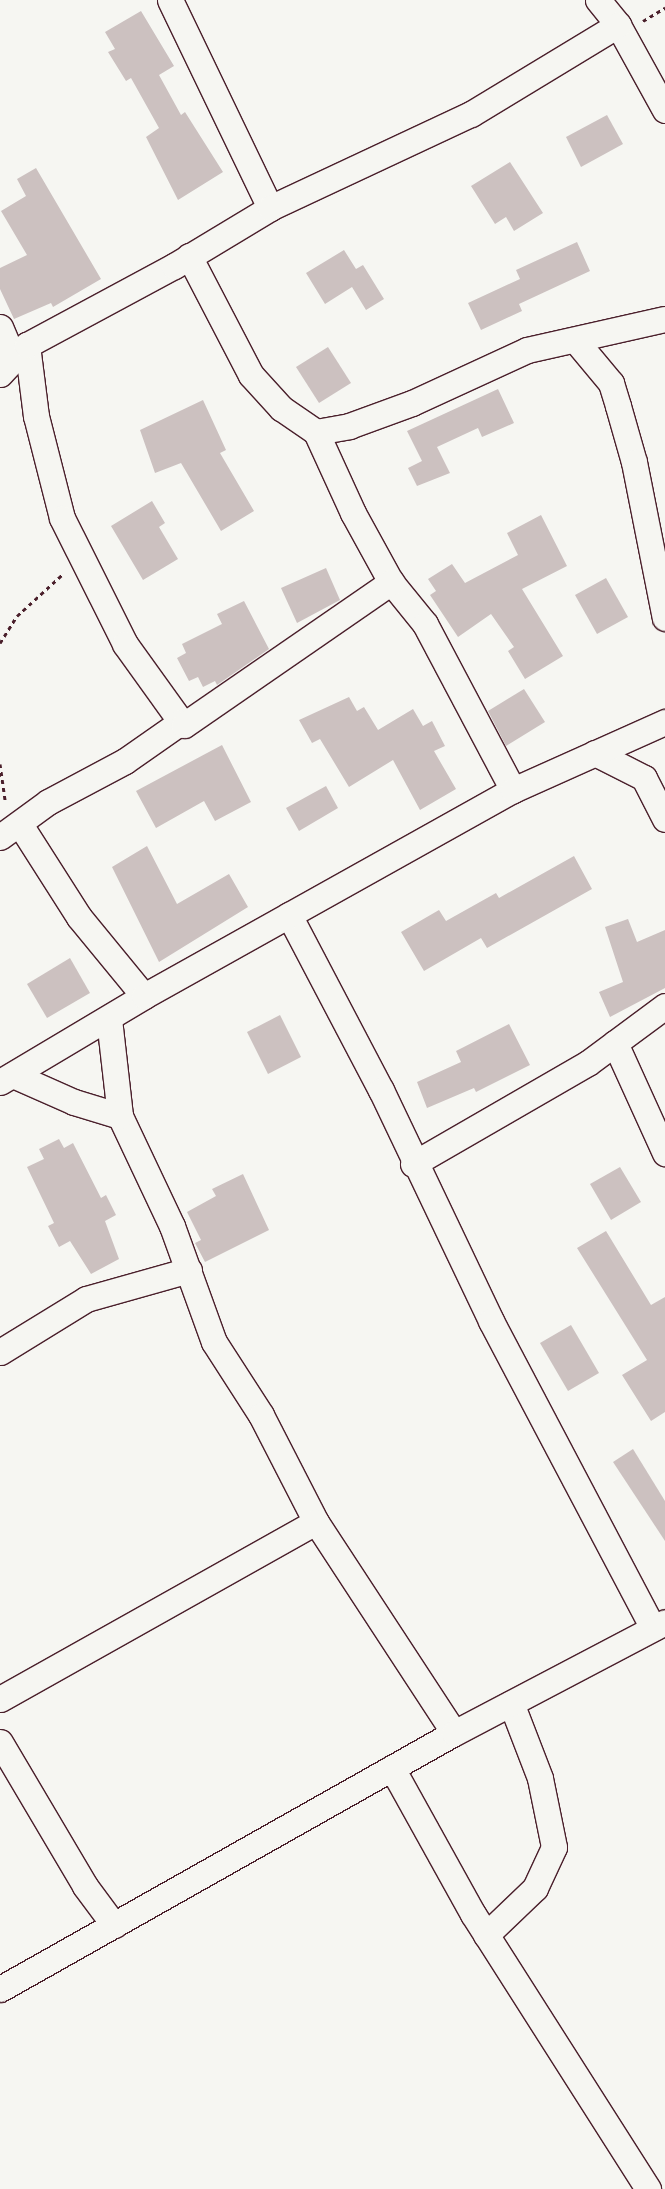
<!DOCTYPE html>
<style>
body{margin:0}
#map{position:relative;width:665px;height:2189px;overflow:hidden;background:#f6f6f2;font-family:"Gochi Hand",sans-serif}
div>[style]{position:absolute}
.building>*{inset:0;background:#ccc1c0}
.path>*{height:3px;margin-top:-1.5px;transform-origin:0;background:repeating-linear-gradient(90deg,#4a1f2b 0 4px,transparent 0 8px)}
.roads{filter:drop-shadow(1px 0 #4a1f2b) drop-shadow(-1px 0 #4a1f2b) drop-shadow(0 1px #4a1f2b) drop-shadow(0 -1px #4a1f2b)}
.minor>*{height:25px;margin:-12.5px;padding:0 12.5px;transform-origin:12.5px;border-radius:12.5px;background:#f6f6f2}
span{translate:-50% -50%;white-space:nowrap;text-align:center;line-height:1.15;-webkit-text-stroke:4px #f6f6f2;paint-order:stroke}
</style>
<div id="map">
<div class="building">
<div style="clip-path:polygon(141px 11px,174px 66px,159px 75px,181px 115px,185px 112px,223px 172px,178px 200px,146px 137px,159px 128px,131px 78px,126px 81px,108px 52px,115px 49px,105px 32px)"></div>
<div style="clip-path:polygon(607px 115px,623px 144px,581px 167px,566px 137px)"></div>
<div style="clip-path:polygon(510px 162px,543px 213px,514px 231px,506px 217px,495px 224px,471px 186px)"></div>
<div style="clip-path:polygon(36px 168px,101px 279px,53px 307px,51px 303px,14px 319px,0 289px,0 268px,27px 255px,1px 211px,26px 196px,17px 179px)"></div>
<div style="clip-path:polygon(577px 242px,590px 271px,519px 304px,522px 311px,481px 330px,468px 303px,520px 279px,516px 270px)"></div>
<div style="clip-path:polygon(344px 250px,356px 269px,363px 265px,384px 299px,366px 310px,352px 287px,325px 304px,306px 273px)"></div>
<div style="clip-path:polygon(328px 347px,351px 383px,319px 403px,296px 367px)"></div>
<div style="clip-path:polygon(498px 389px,514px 423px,482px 437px,478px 428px,437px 447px,450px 473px,417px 486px,408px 468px,422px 461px,407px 431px)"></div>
<div style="clip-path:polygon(203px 400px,226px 450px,220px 453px,254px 511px,221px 531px,181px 463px,155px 473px,140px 430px)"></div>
<div style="clip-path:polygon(152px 501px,165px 523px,159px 527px,178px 559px,143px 580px,111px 526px)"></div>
<div style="clip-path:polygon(541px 515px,567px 566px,522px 589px,563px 656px,525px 679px,508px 651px,514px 647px,491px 614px,458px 637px,430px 595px,436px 591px,428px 579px,452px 564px,465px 583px,518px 555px,507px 533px)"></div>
<div style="clip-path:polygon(326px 568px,340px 600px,297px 623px,281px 588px)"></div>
<div style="clip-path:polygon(606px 578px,628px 617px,597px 634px,575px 595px)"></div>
<div style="clip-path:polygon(244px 601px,269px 649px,217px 685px,215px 681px,203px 687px,198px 677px,189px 681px,177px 658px,186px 653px,182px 644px,222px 624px,217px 614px)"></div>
<div style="clip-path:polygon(524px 689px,545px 722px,506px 746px,488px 711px)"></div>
<div style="clip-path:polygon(349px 697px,357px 711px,364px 707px,378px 730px,413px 709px,423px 726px,432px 721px,445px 746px,434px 751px,456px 789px,420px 810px,393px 760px,349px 787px,320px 739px,312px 743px,299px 720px)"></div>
<div style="clip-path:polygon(222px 745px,251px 802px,215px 821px,204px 801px,156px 828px,136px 791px)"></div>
<div style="clip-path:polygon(326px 786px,338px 808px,299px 831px,286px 808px)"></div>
<div style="clip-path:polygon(147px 846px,177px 904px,229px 874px,248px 907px,159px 962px,112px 867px)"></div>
<div style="clip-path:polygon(574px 856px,592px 889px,487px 948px,481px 938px,424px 971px,401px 932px,439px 910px,446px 921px,496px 893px,499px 898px)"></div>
<div style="clip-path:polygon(628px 919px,637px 942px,665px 930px,665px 988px,610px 1017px,599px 992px,623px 982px,605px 927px)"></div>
<div style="clip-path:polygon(70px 958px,90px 993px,47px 1018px,27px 984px)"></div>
<div style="clip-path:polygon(280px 1015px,301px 1057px,268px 1074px,247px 1032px)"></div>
<div style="clip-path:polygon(509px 1024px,530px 1065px,476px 1092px,474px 1088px,427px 1108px,417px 1082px,461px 1062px,456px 1051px)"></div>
<div style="clip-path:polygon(59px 1139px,64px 1148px,73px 1143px,101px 1198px,106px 1195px,116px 1215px,105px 1221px,119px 1259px,91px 1274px,70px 1241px,59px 1247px,48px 1226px,54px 1223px,27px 1167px,44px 1159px,39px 1149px)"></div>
<div style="clip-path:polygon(620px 1167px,641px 1202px,611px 1220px,590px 1184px)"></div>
<div style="clip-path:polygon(243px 1174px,269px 1230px,205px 1262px,195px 1243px,201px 1240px,187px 1212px,216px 1196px,212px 1189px)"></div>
<div style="clip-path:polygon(606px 1231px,651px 1305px,665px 1297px,665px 1412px,651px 1421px,622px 1375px,647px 1360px,577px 1248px)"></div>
<div style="clip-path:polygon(571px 1325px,599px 1373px,568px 1391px,540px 1343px)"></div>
<div style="clip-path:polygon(633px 1449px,665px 1501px,665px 1541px,613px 1462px)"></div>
</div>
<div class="path">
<div style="left:643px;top:21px;width:26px;rotate:-31deg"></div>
<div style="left:0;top:643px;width:32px;rotate:-58deg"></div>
<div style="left:17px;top:616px;width:62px;rotate:-42.4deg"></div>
<div style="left:0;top:764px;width:37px;rotate:82deg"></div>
</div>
<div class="roads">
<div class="minor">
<div style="left:170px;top:0;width:231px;rotate:64.3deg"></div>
<div style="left:598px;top:0;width:32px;rotate:51deg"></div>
<div style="left:618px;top:25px;width:97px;rotate:61.1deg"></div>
<div style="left:189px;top:256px;width:134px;rotate:62.5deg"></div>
<div style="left:251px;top:375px;width:45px;rotate:47.7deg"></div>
<div style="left:281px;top:408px;width:42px;rotate:34.4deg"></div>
<div style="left:316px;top:432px;width:34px;rotate:-10deg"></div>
<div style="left:349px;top:426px;width:67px;rotate:-20.1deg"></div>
<div style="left:412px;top:403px;width:127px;rotate:-24.7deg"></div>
<div style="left:527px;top:350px;width:141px;rotate:-12.7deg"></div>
<div style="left:0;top:327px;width:34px;rotate:67deg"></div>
<div style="left:576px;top:341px;width:55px;rotate:50.2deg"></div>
<div style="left:611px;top:383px;width:24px;rotate:73deg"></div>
<div style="left:618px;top:406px;width:58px;rotate:74.1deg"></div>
<div style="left:634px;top:462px;width:159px;rotate:78.8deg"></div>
<div style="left:27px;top:345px;width:72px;rotate:82.8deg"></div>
<div style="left:36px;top:416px;width:105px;rotate:75.7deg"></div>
<div style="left:62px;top:518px;width:141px;rotate:63.4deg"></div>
<div style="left:125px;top:644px;width:96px;rotate:54.3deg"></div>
<div style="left:0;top:374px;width:40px;rotate:-47deg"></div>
<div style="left:27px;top:345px;width:167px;rotate:-28.3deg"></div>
<div style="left:174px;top:266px;width:112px;rotate:-31.1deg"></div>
<div style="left:270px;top:208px;width:222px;rotate:-25.1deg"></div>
<div style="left:471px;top:114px;width:172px;rotate:-31.2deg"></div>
<div style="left:316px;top:432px;width:89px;rotate:65.4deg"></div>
<div style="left:353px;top:513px;width:79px;rotate:61.2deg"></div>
<div style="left:391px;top:582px;width:54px;rotate:51deg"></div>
<div style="left:425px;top:624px;width:188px;rotate:62.1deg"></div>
<div style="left:595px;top:753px;width:55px;rotate:27deg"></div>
<div style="left:644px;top:778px;width:46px;rotate:62.9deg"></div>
<div style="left:21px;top:826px;width:108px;rotate:57.5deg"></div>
<div style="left:79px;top:917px;width:102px;rotate:50.6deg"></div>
<div style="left:0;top:837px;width:59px;rotate:-36.1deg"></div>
<div style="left:48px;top:802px;width:87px;rotate:-28deg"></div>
<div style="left:125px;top:761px;width:68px;rotate:-34.9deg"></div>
<div style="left:181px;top:722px;width:4px;rotate:45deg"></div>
<div style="left:184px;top:725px;width:252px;rotate:-34.6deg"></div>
<div style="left:289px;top:915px;width:198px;rotate:62.3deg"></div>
<div style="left:381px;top:1090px;width:256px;rotate:64.5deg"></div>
<div style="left:491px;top:1321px;width:347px;rotate:62.2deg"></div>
<div style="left:109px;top:1019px;width:98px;rotate:83.5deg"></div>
<div style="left:120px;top:1116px;width:122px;rotate:64.7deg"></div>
<div style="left:172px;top:1226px;width:123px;rotate:70.1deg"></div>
<div style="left:214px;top:1342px;width:87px;rotate:57.2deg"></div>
<div style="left:261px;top:1415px;width:120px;rotate:62.8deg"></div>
<div style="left:316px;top:1522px;width:252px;rotate:56.8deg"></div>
<div style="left:615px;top:1043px;width:121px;rotate:65.6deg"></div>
<div style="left:13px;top:1075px;width:67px;rotate:23.9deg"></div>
<div style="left:74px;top:1102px;width:48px;rotate:16.9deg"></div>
<div style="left:0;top:1082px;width:168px;rotate:-30.8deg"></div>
<div style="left:144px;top:996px;width:423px;rotate:-29.2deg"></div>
<div style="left:513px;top:790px;width:167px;rotate:-24.1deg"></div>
<div style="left:413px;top:1164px;width:202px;rotate:-30deg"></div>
<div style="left:588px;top:1063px;width:96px;rotate:-36.5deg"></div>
<div style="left:0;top:1352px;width:101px;rotate:-31.6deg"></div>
<div style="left:86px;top:1299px;width:107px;rotate:-15.7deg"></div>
<div style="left:0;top:1699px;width:362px;rotate:-29.3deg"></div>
<div style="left:0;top:1742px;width:167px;rotate:59.4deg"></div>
<div style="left:85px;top:1886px;width:49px;rotate:53.4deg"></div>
<div style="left:392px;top:1768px;width:167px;rotate:61deg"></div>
<div style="left:473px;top:1914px;width:326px;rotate:57.5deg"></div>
<div style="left:486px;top:1935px;width:68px;rotate:-43.8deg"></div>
<div style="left:535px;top:1888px;width:45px;rotate:-65.1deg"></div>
<div style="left:554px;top:1847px;width:70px;rotate:-101.5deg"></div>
<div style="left:540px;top:1778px;width:80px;rotate:-111.1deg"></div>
<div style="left:0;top:1989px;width:521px;rotate:-29.42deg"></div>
<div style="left:454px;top:1733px;width:238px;rotate:-27.7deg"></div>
</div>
</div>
</div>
